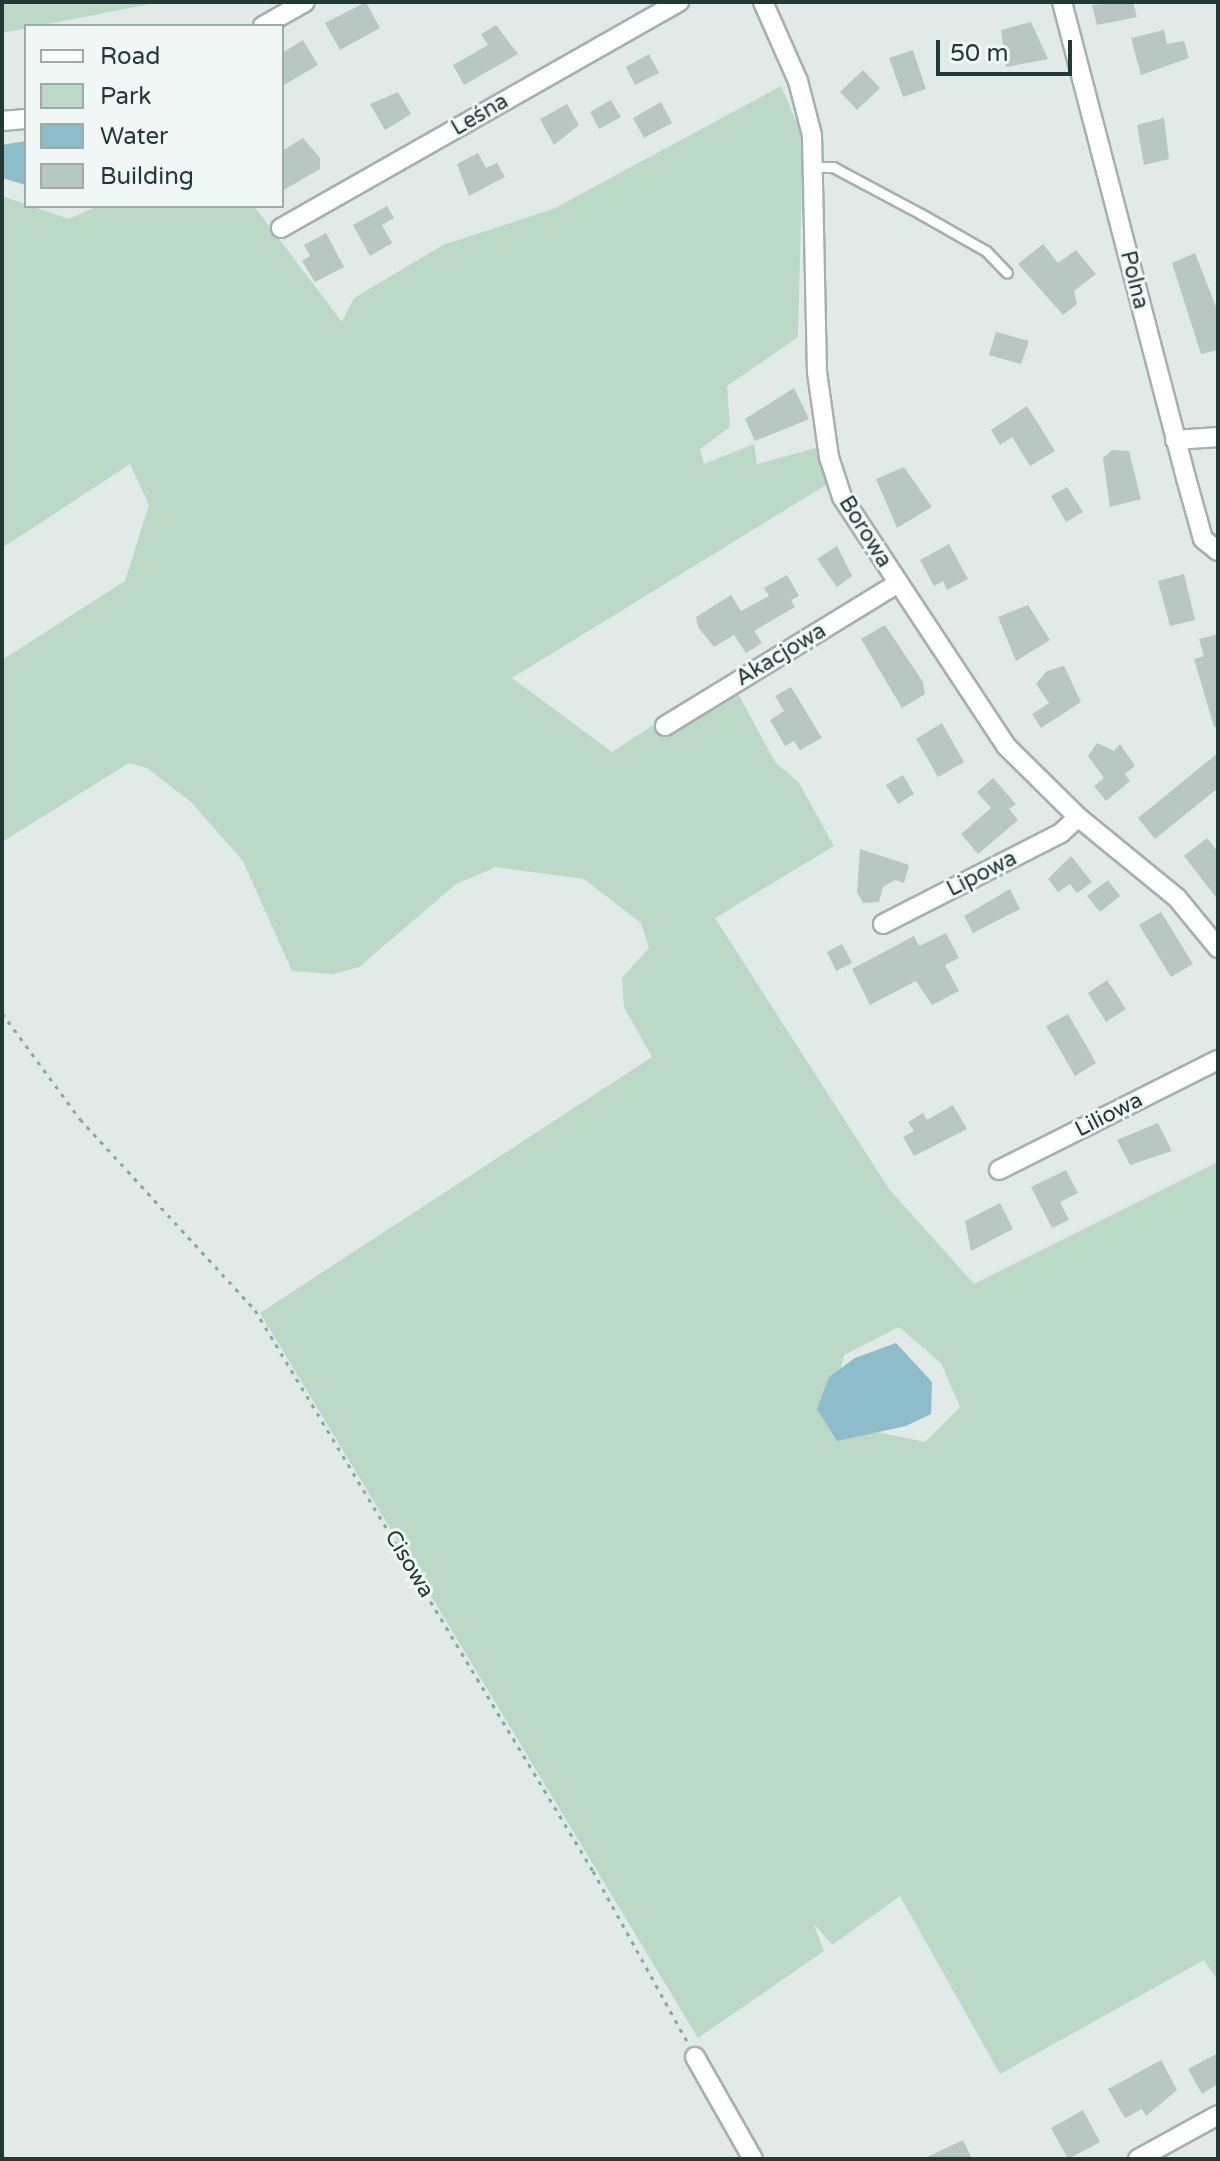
<!DOCTYPE html>
<meta charset="utf-8">
<style>
body{margin:0}
#map{position:relative;width:1220px;height:2161px;overflow:hidden;background:#e1eae7;font-family:"Varela Round",sans-serif}
div>[style]{position:absolute}
.green>*{inset:0;background:#bbd9c6}
.water>*{inset:0;background:#8dbcca}
.building>*{inset:0;background:#b9c7c3}
.path>*{height:3px;margin-top:-1.5px;transform-origin:0;background:repeating-linear-gradient(90deg,#84aba2 0 4px,transparent 0 10px)}
.roads{filter:drop-shadow(2px 0 #a4b1ae) drop-shadow(-2px 0 #a4b1ae) drop-shadow(0 2px #a4b1ae) drop-shadow(0 -2px #a4b1ae)}
.lane>*{height:9px;margin:-4.5px;padding:0 4.5px;transform-origin:4.5px;border-radius:4.5px;background:#fff}
.street>*{height:18px;margin:-9px;padding:0 9px;transform-origin:9px;border-radius:9px;background:#fff}
span{translate:-50% -50%;white-space:nowrap;text-align:center;line-height:1.15;-webkit-text-stroke:6px #f1f7f4;paint-order:stroke}
.street-label{font-size:22px;color:#233935}
.frame{position:absolute;inset:0;border:4px solid #233935;pointer-events:none}
.legend{position:absolute;left:24px;top:24px;width:260px;height:184px;box-sizing:border-box;background:#f1f7f4;border:2px solid #9faba8;margin:0;padding:10px 14px;list-style:none;font-size:24px;color:#233935}
.legend li{display:flex;align-items:center;gap:16px;height:40px}
.legend b{width:40px;border:2px solid #9faba8}
.scale{position:absolute;left:936px;top:40px;width:136px;height:36px;box-sizing:border-box;border:4px solid #233935;border-top:0;padding-left:10px;font-size:24px;line-height:28px;white-space:nowrap;color:#233935;-webkit-text-stroke:6px #f1f7f4;paint-order:stroke}
</style>
<div id="map">
<div class="green">
<div style="clip-path:polygon(2px 2px,160px 2px,2px 33px)"></div>
<div style="clip-path:polygon(evenodd,781px 86px,803px 137px,798px 337px,727px 386px,730px 427px,700px 449px,704px 464px,754px 444px,757px 464px,819px 447px,826px 485px,512px 678px,612px 752px,733px 673px,736px 690px,775px 762px,799px 783px,834px 846px,715px 918px,889px 1189px,974px 1284px,1218px 1162px,1218px 1981px,1204px 1960px,1000px 2074px,900px 1896px,832px 1945px,813px 1923px,824px 1951px,698px 2038px,260px 1313px,652px 1057px,624px 1007px,622px 978px,649px 948px,641px 923px,584px 879px,496px 867px,456px 884px,359px 967px,334px 974px,292px 971px,243px 861px,191px 802px,147px 768px,129px 763px,2px 842px,2px 660px,125px 581px,149px 505px,130px 464px,2px 548px,2px 196px,69px 219px,98px 206px,254px 206px,342px 322px,354px 298px,443px 245px,553px 209px,781px 86px,899px 1327px,941px 1363px,960px 1407px,925px 1442px,829px 1422px,844px 1355px,899px 1327px)"></div>
</div>
<div class="water">
<div style="clip-path:polygon(26px 141px,26px 185px,2px 178px,2px 145px)"></div>
<div style="clip-path:polygon(896px 1343px,932px 1382px,931px 1414px,906px 1426px,837px 1441px,817px 1409px,829px 1377px,855px 1358px)"></div>
</div>
<div class="building">
<div style="clip-path:polygon(366px 2px,380px 28px,340px 50px,325px 23px)"></div>
<div style="clip-path:polygon(1133px 2px,1137px 17px,1097px 25px,1092px 5px)"></div>
<div style="clip-path:polygon(1031px 22px,1048px 59px,1006px 67px,1001px 30px)"></div>
<div style="clip-path:polygon(496px 25px,518px 54px,464px 85px,453px 65px,488px 45px,481px 34px)"></div>
<div style="clip-path:polygon(1164px 30px,1167px 44px,1184px 41px,1189px 58px,1141px 75px,1131px 38px)"></div>
<div style="clip-path:polygon(303px 40px,318px 65px,282px 86px,282px 53px)"></div>
<div style="clip-path:polygon(913px 50px,926px 89px,903px 97px,889px 58px)"></div>
<div style="clip-path:polygon(649px 54px,659px 73px,635px 85px,626px 67px)"></div>
<div style="clip-path:polygon(863px 70px,880px 88px,857px 110px,840px 92px)"></div>
<div style="clip-path:polygon(398px 92px,411px 114px,385px 130px,370px 104px)"></div>
<div style="clip-path:polygon(611px 100px,621px 117px,599px 129px,590px 112px)"></div>
<div style="clip-path:polygon(661px 102px,672px 123px,644px 138px,633px 118px)"></div>
<div style="clip-path:polygon(567px 104px,579px 125px,554px 145px,540px 119px)"></div>
<div style="clip-path:polygon(1164px 118px,1169px 159px,1144px 165px,1137px 125px)"></div>
<div style="clip-path:polygon(303px 138px,320px 158px,320px 169px,282px 191px,282px 151px)"></div>
<div style="clip-path:polygon(478px 153px,486px 168px,497px 163px,505px 177px,469px 196px,457px 164px)"></div>
<div style="clip-path:polygon(387px 206px,394px 218px,382px 225px,392px 243px,370px 256px,353px 225px)"></div>
<div style="clip-path:polygon(326px 233px,344px 267px,315px 282px,302px 261px,310px 256px,304px 245px)"></div>
<div style="clip-path:polygon(1043px 244px,1058px 263px,1076px 250px,1096px 274px,1074px 291px,1077px 304px,1063px 315px,1018px 264px)"></div>
<div style="clip-path:polygon(1195px 253px,1218px 312px,1218px 350px,1201px 354px,1172px 263px)"></div>
<div style="clip-path:polygon(996px 332px,1029px 341px,1021px 364px,989px 355px)"></div>
<div style="clip-path:polygon(794px 388px,809px 419px,755px 441px,745px 419px)"></div>
<div style="clip-path:polygon(1027px 406px,1055px 451px,1030px 466px,1012px 437px,1000px 445px,991px 430px)"></div>
<div style="clip-path:polygon(1112px 450px,1129px 451px,1141px 499px,1110px 507px,1103px 458px)"></div>
<div style="clip-path:polygon(904px 467px,932px 507px,897px 528px,876px 479px)"></div>
<div style="clip-path:polygon(1067px 487px,1083px 512px,1066px 522px,1051px 496px)"></div>
<div style="clip-path:polygon(949px 544px,968px 579px,947px 590px,943px 581px,934px 586px,920px 560px)"></div>
<div style="clip-path:polygon(837px 546px,852px 576px,837px 587px,817px 559px)"></div>
<div style="clip-path:polygon(1184px 574px,1195px 620px,1170px 626px,1158px 581px)"></div>
<div style="clip-path:polygon(787px 575px,799px 596px,791px 600px,795px 607px,754px 631px,762px 643px,746px 653px,734px 635px,714px 647px,698px 627px,696px 617px,731px 595px,741px 611px,769px 596px,764px 588px)"></div>
<div style="clip-path:polygon(1028px 605px,1050px 640px,1016px 661px,998px 617px)"></div>
<div style="clip-path:polygon(885px 625px,923px 682px,925px 694px,902px 708px,861px 639px)"></div>
<div style="clip-path:polygon(1218px 634px,1218px 727px,1214px 727px,1194px 659px,1204px 656px,1199px 639px)"></div>
<div style="clip-path:polygon(1064px 666px,1081px 702px,1041px 728px,1032px 714px,1049px 703px,1036px 684px,1047px 671px)"></div>
<div style="clip-path:polygon(791px 687px,822px 738px,800px 750px,794px 741px,785px 746px,770px 720px,784px 711px,775px 696px)"></div>
<div style="clip-path:polygon(942px 723px,964px 762px,938px 777px,916px 739px)"></div>
<div style="clip-path:polygon(1097px 743px,1114px 751px,1120px 744px,1135px 766px,1125px 774px,1130px 781px,1106px 801px,1094px 786px,1104px 778px,1088px 756px)"></div>
<div style="clip-path:polygon(1218px 753px,1218px 788px,1155px 839px,1138px 818px)"></div>
<div style="clip-path:polygon(903px 775px,914px 794px,898px 804px,886px 785px)"></div>
<div style="clip-path:polygon(993px 778px,1016px 804px,1009px 809px,1018px 820px,978px 854px,961px 834px,991px 808px,977px 792px)"></div>
<div style="clip-path:polygon(1207px 838px,1218px 852px,1218px 900px,1184px 856px)"></div>
<div style="clip-path:polygon(860px 849px,909px 865px,904px 883px,895px 880px,883px 887px,879px 902px,863px 903px,857px 892px)"></div>
<div style="clip-path:polygon(1071px 856px,1092px 882px,1077px 893px,1070px 884px,1058px 892px,1048px 879px)"></div>
<div style="clip-path:polygon(1108px 880px,1120px 896px,1100px 912px,1087px 896px)"></div>
<div style="clip-path:polygon(1010px 889px,1020px 909px,973px 933px,964px 916px)"></div>
<div style="clip-path:polygon(1161px 912px,1193px 964px,1171px 977px,1139px 925px)"></div>
<div style="clip-path:polygon(946px 933px,959px 958px,945px 965px,959px 991px,932px 1005px,916px 981px,870px 1005px,852px 969px,914px 936px,919px 946px)"></div>
<div style="clip-path:polygon(842px 944px,852px 963px,836px 971px,827px 952px)"></div>
<div style="clip-path:polygon(1107px 980px,1126px 1009px,1106px 1022px,1088px 993px)"></div>
<div style="clip-path:polygon(1068px 1014px,1096px 1063px,1075px 1076px,1046px 1026px)"></div>
<div style="clip-path:polygon(953px 1105px,967px 1129px,914px 1156px,903px 1137px,914px 1131px,908px 1122px,923px 1113px,927px 1120px)"></div>
<div style="clip-path:polygon(1158px 1123px,1172px 1151px,1130px 1165px,1117px 1140px)"></div>
<div style="clip-path:polygon(1066px 1170px,1078px 1193px,1060px 1202px,1069px 1220px,1052px 1228px,1031px 1187px)"></div>
<div style="clip-path:polygon(1000px 1203px,1013px 1229px,971px 1251px,965px 1221px)"></div>
<div style="clip-path:polygon(1218px 2053px,1218px 2084px,1202px 2094px,1188px 2069px)"></div>
<div style="clip-path:polygon(1161px 2060px,1177px 2090px,1146px 2116px,1142px 2109px,1125px 2118px,1108px 2089px)"></div>
<div style="clip-path:polygon(1083px 2110px,1100px 2142px,1068px 2159px,1051px 2128px)"></div>
<div style="clip-path:polygon(963px 2140px,972px 2159px,923px 2159px)"></div>
</div>
<div class="path">
<div style="left:2px;top:1013px;width:132px;rotate:53.7deg"></div>
<div style="left:80px;top:1119px;width:259px;rotate:47.5deg"></div>
<div style="left:255px;top:1310px;width:655px;rotate:58.93deg"></div>
<div style="left:593px;top:1871px;width:194px;rotate:61.1deg"></div>
</div>
<div class="roads">
<div class="lane">
<div style="left:814px;top:167px;width:19px"></div>
<div style="left:833px;top:167px;width:100px;rotate:28.1deg"></div>
<div style="left:921px;top:214px;width:75px;rotate:29.6deg"></div>
<div style="left:986px;top:251px;width:30px;rotate:46deg"></div>
</div>
<div class="street">
<div style="left:763px;top:2px;width:86px;rotate:66.1deg"></div>
<div style="left:798px;top:81px;width:56px;rotate:75.5deg"></div>
<div style="left:812px;top:135px;width:237px;rotate:88.8deg"></div>
<div style="left:817px;top:372px;width:86px;rotate:82deg"></div>
<div style="left:829px;top:457px;width:42px;rotate:72deg"></div>
<div style="left:842px;top:497px;width:298px;rotate:56.6deg"></div>
<div style="left:1006px;top:746px;width:101px;rotate:44.6deg"></div>
<div style="left:1078px;top:817px;width:128px;rotate:39.3deg"></div>
<div style="left:1177px;top:898px;width:65px;rotate:50.6deg"></div>
<div style="left:1062px;top:2px;width:492px;rotate:75.4deg"></div>
<div style="left:1186px;top:478px;width:63px;rotate:74.4deg"></div>
<div style="left:1203px;top:539px;width:19px;rotate:39deg"></div>
<div style="left:263px;top:26px;width:48px;rotate:-29.7deg"></div>
<div style="left:2px;top:121px;width:24px;rotate:-5deg"></div>
<div style="left:281px;top:228px;width:458px;rotate:-29.6deg"></div>
<div style="left:1175px;top:440px;width:43px;rotate:-4deg"></div>
<div style="left:665px;top:726px;width:272px;rotate:-31.5deg"></div>
<div style="left:883px;top:924px;width:200px;rotate:-27.1deg"></div>
<div style="left:1061px;top:833px;width:23px;rotate:-43deg"></div>
<div style="left:999px;top:1170px;width:245px;rotate:-26.7deg"></div>
<div style="left:695px;top:2057px;width:117px;rotate:60.4deg"></div>
<div style="left:1138px;top:2159px;width:91px;rotate:-28.8deg"></div>
</div>
</div>
<div class="street-label">
<span style="left:480px;top:115px;rotate:-30deg">Leśna</span>
<span style="left:1134px;top:280px;rotate:76deg">Polna</span>
<span style="left:865px;top:532px;rotate:58deg">Borowa</span>
<span style="left:781px;top:655px;rotate:-31deg">Akacjowa</span>
<span style="left:982px;top:874px;rotate:-27deg">Lipowa</span>
<span style="left:1109px;top:1115px;rotate:-27deg">Liliowa</span>
<span style="left:409px;top:1564px;rotate:59deg">Cisowa</span>
</div>
<div class="frame"></div>
<ul class="legend">
<li><b style="height:10px;background:#fff"></b>Road</li>
<li><b style="height:22px;background:#bbd9c6"></b>Park</li>
<li><b style="height:22px;background:#8dbcca"></b>Water</li>
<li><b style="height:22px;background:#b9c7c3"></b>Building</li>
</ul>
<div class="scale">50 m</div>
</div>
